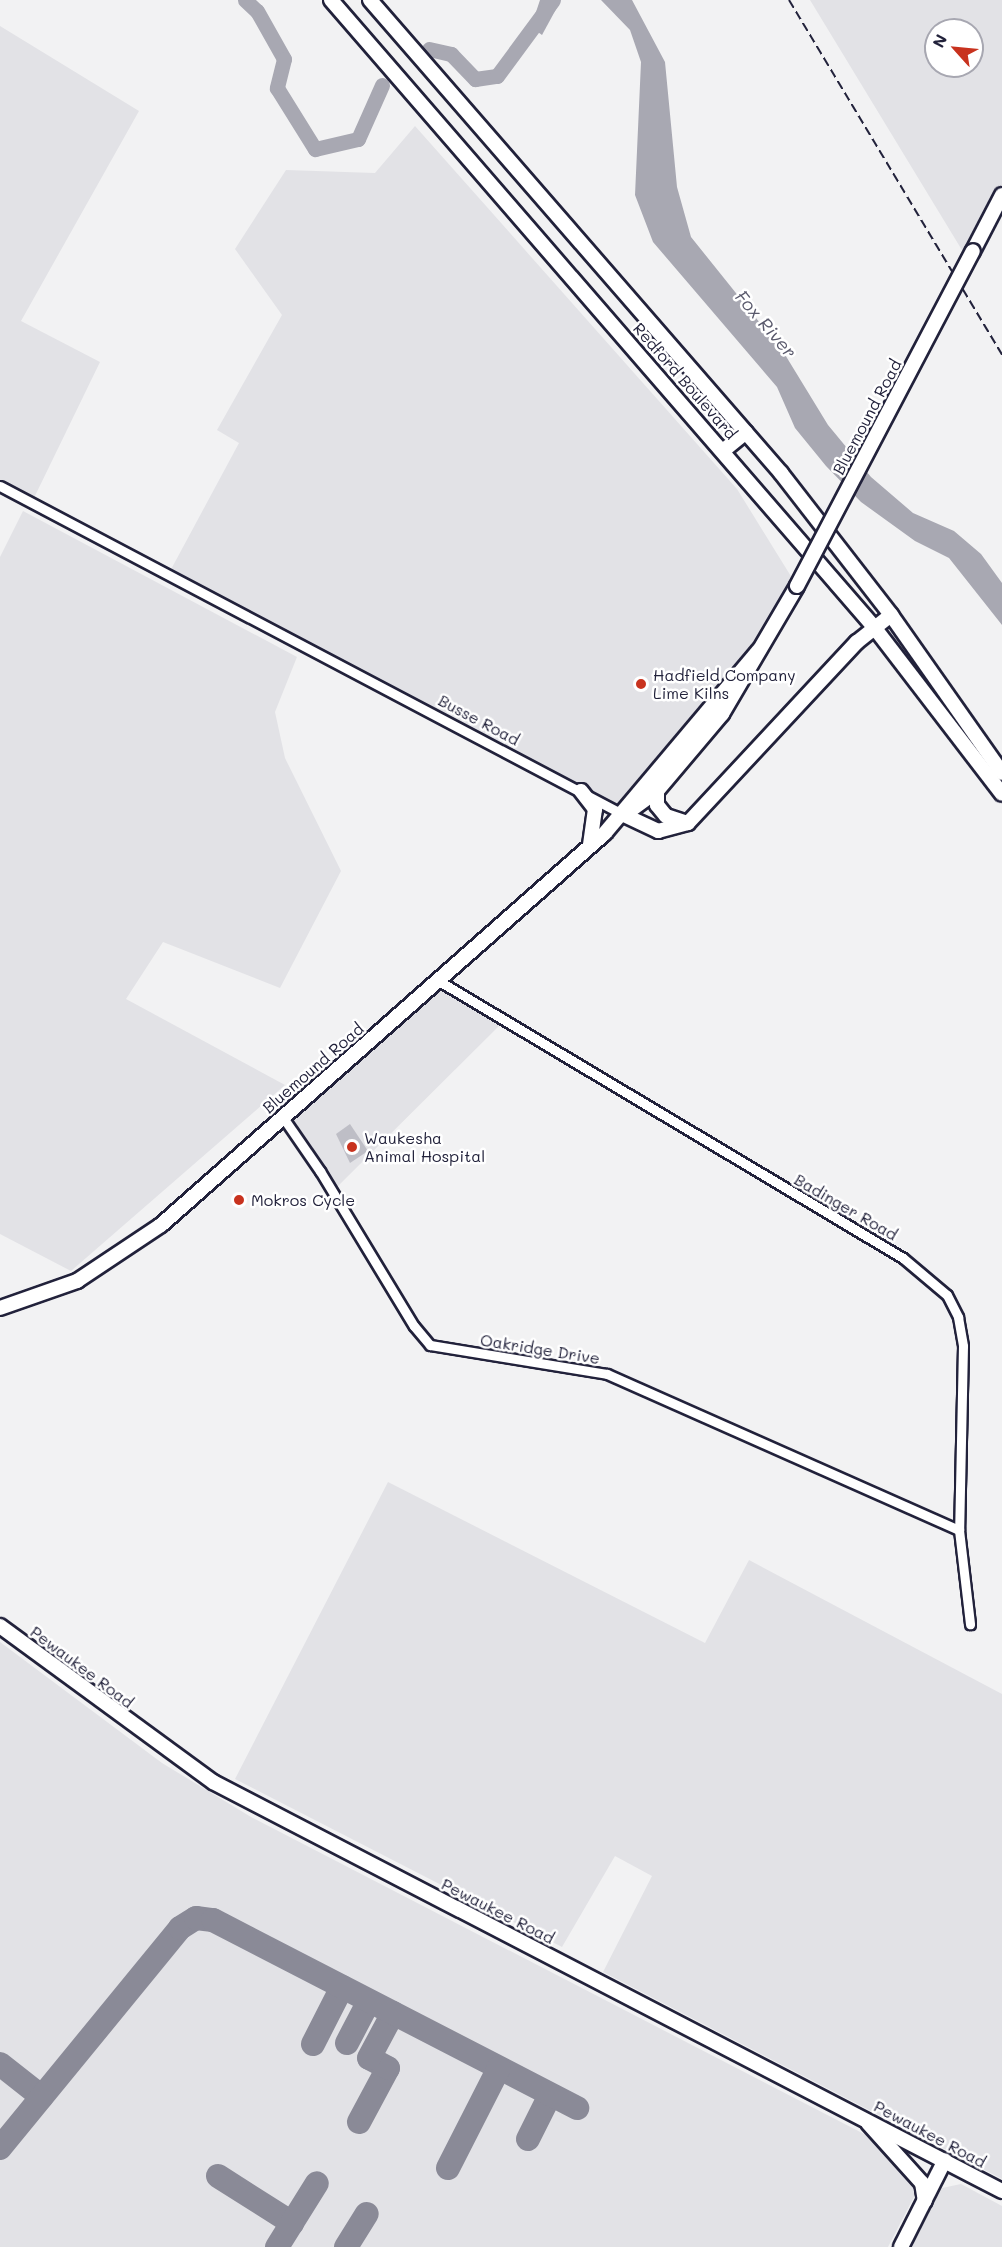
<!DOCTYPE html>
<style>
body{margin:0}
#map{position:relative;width:1002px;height:2247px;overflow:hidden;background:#f2f2f3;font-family:Mali,sans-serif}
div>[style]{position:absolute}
.built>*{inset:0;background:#e2e2e6}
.water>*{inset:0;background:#a8a8b2}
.river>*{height:15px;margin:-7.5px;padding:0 7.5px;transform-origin:7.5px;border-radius:7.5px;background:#a8a8b2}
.taxiway>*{height:24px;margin:-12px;padding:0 12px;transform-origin:12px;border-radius:12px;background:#8a8a97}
.building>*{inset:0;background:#bebec6}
.roads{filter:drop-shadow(2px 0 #22223b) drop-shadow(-2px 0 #22223b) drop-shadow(0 2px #22223b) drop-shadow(0 -2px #22223b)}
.street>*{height:9px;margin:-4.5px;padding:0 4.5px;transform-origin:4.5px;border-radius:4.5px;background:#fff}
.secondary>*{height:14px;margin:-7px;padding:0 7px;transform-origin:7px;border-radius:7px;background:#fff}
.rail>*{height:2px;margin-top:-1px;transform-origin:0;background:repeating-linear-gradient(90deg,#22223b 0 9px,transparent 0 13.5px)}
.bridges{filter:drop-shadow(2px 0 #22223b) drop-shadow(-2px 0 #22223b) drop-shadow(0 2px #22223b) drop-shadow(0 -2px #22223b)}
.secondary-bridge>*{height:14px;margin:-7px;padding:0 7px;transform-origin:7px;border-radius:7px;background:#fff}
.dots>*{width:16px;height:16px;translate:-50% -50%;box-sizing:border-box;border:3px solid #fff;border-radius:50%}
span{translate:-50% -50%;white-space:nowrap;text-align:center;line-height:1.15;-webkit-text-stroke:5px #fff;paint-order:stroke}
.street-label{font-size:16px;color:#22223b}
.poi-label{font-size:16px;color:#22223b}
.left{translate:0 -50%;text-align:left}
.water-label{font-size:18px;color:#58586b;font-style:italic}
.north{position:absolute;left:924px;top:18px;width:60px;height:60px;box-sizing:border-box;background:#fff;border:2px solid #a7a7b1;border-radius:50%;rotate:297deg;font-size:16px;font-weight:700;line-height:24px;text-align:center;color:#22223b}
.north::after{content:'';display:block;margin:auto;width:21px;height:27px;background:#c8321e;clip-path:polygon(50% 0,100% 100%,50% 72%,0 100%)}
</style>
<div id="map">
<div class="built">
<div style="clip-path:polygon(evenodd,810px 0,1002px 0,1002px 195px,968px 260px,810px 0,936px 30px,972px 30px,972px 66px,936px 66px,936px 30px)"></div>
<div style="clip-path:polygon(0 26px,139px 111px,21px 321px,100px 362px,32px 502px,0 486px)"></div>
<div style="clip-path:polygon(415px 126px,737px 489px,797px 586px,781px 614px,624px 815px,168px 575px,239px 443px,217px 430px,282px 315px,235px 249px,286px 170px,375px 173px)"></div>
<div style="clip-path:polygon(23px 511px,297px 657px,275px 712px,285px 758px,341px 871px,280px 988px,163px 942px,126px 999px,285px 1085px,71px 1271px,0 1234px,0 557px)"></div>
<div style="clip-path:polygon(439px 981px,503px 1022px,333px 1191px,282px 1116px)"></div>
<div style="clip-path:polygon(388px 1482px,705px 1643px,749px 1560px,1002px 1694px,1002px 2179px,603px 1972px,652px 1876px,615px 1856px,562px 1947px,235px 1779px)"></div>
<div style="clip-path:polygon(0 1642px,162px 1763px,251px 1817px,868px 2136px,913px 2179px,917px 2191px,888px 2247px,0 2247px)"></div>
<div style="clip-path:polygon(961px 2184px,1002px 2206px,1002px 2247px,909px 2247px,942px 2188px)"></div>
</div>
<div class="water">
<div style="clip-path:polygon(540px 0,561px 0,542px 35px,531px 27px)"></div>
<div style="clip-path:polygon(601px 0,632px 0,665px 62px,677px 187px,691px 237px,784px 353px,828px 425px,871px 477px,913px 513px,954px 531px,981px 554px,1002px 583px,1002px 625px,949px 558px,915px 541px,861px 502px,826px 466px,795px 428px,777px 387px,653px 242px,635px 195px,641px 62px,630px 30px)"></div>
</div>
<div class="river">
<div style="left:245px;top:0;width:16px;rotate:43deg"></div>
<div style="left:257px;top:11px;width:55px;rotate:60.6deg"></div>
<div style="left:284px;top:59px;width:30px;rotate:104deg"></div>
<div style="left:277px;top:88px;width:72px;rotate:58.1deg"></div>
<div style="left:315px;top:149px;width:44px;rotate:-13.1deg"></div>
<div style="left:358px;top:139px;width:59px;rotate:-66deg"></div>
<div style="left:429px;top:49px;width:23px;rotate:13deg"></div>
<div style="left:451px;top:54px;width:35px;rotate:46deg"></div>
<div style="left:475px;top:79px;width:22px;rotate:-8deg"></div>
<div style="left:497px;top:76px;width:94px;rotate:-53.6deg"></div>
</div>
<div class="taxiway">
<div style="left:347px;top:2043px;width:47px;rotate:-62.4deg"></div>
<div style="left:313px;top:2044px;width:64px;rotate:-63deg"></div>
<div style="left:0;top:2064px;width:53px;rotate:38.2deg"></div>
<div style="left:359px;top:2122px;width:61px;rotate:-61.8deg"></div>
<div style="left:388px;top:2068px;width:21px;rotate:-152deg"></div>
<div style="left:369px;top:2058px;width:51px;rotate:-61.9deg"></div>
<div style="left:528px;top:2139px;width:49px;rotate:-63.4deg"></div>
<div style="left:0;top:2148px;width:284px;rotate:-50.7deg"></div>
<div style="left:180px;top:1928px;width:19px;rotate:-32deg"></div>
<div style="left:196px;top:1918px;width:17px;rotate:7deg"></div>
<div style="left:213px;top:1920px;width:410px;rotate:27.3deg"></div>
<div style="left:448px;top:2168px;width:112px;rotate:-63deg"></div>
<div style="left:218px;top:2176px;width:88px;rotate:32.4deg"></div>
<div style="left:277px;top:2247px;width:75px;rotate:-58deg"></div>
<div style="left:346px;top:2247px;width:39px;rotate:-58deg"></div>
</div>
<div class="building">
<div style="clip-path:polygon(350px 1124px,368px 1151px,350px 1163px,336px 1134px)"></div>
</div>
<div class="roads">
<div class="street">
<div style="left:0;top:486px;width:705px;rotate:27.8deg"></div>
<div style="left:439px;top:981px;width:540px;rotate:30.84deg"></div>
<div style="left:903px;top:1258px;width:57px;rotate:40.1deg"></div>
<div style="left:947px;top:1295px;width:25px;rotate:63deg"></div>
<div style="left:958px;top:1317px;width:29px;rotate:80deg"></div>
<div style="left:963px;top:1346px;width:184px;rotate:91.2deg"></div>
<div style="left:959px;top:1530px;width:95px;rotate:83.3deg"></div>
<div style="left:282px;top:1116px;width:67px;rotate:55.4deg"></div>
<div style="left:320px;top:1171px;width:181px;rotate:58.8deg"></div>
<div style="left:414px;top:1326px;width:25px;rotate:50deg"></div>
<div style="left:430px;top:1345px;width:179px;rotate:9.3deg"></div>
<div style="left:607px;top:1374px;width:385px;rotate:23.9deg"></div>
</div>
<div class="secondary">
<div style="left:331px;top:0;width:829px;rotate:49.11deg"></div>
<div style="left:874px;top:627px;width:210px;rotate:52.5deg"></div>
<div style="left:370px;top:0;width:627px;rotate:49.01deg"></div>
<div style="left:781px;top:473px;width:180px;rotate:52.2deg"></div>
<div style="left:891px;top:615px;width:193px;rotate:54.9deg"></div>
<div style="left:973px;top:251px;width:63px;rotate:-62.6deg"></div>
<div style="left:724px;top:450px;width:28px;rotate:-39deg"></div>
<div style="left:581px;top:791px;width:23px;rotate:52deg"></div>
<div style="left:595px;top:809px;width:37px;rotate:98deg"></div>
<div style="left:657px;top:791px;width:14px;rotate:90deg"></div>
<div style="left:657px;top:805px;width:14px;rotate:51deg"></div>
<div style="left:666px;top:816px;width:23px;rotate:18deg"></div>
<div style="left:624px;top:815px;width:38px;rotate:25deg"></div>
<div style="left:658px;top:831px;width:31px;rotate:-15deg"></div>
<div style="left:688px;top:823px;width:248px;rotate:-47deg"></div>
<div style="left:857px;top:642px;width:43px;rotate:-38.5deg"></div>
<div style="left:624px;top:815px;width:41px;rotate:-36deg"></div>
<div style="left:657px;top:791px;width:101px;rotate:-49.8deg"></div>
<div style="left:722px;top:714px;width:148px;rotate:-59.6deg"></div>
<div style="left:0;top:1308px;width:82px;rotate:-19.3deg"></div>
<div style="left:77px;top:1281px;width:101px;rotate:-33.7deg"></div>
<div style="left:161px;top:1225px;width:592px;rotate:-41.44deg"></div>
<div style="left:605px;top:833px;width:238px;rotate:-49.9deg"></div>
<div style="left:0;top:1626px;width:264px;rotate:36.2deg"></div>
<div style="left:213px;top:1782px;width:889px;rotate:27.4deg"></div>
<div style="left:868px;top:2123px;width:81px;rotate:48deg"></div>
<div style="left:922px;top:2183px;width:18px;rotate:81deg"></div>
<div style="left:901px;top:2247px;width:97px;rotate:-63.2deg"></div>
</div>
</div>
<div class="rail">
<div style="left:789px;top:0;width:414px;rotate:59deg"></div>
</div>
<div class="bridges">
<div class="secondary-bridge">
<div style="left:797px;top:586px;width:378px;rotate:-62.3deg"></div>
</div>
</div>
<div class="dots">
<div style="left:641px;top:684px;background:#c8321e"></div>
<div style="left:352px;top:1147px;background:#c8321e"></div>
<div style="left:239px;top:1200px;background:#c8321e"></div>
</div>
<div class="street-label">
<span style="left:685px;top:381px;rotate:49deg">Redford Boulevard</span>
<span style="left:867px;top:417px;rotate:-62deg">Bluemound Road</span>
<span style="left:479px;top:720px;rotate:28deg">Busse Road</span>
<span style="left:313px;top:1068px;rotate:-41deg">Bluemound Road</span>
<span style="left:846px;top:1207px;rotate:30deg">Badinger Road</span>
<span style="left:540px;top:1349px;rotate:9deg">Oakridge Drive</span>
<span style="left:82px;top:1667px;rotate:37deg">Pewaukee Road</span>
<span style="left:498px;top:1911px;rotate:27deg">Pewaukee Road</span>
<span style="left:930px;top:2134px;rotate:28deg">Pewaukee Road</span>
</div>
<div class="poi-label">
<span class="left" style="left:653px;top:684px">Hadfield Company<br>Lime Kilns</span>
<span class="left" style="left:364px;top:1147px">Waukesha<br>Animal Hospital</span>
<span class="left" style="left:251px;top:1200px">Mokros Cycle</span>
</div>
<div class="water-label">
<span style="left:766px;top:324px;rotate:49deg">Fox River</span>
</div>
<div class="north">N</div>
</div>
